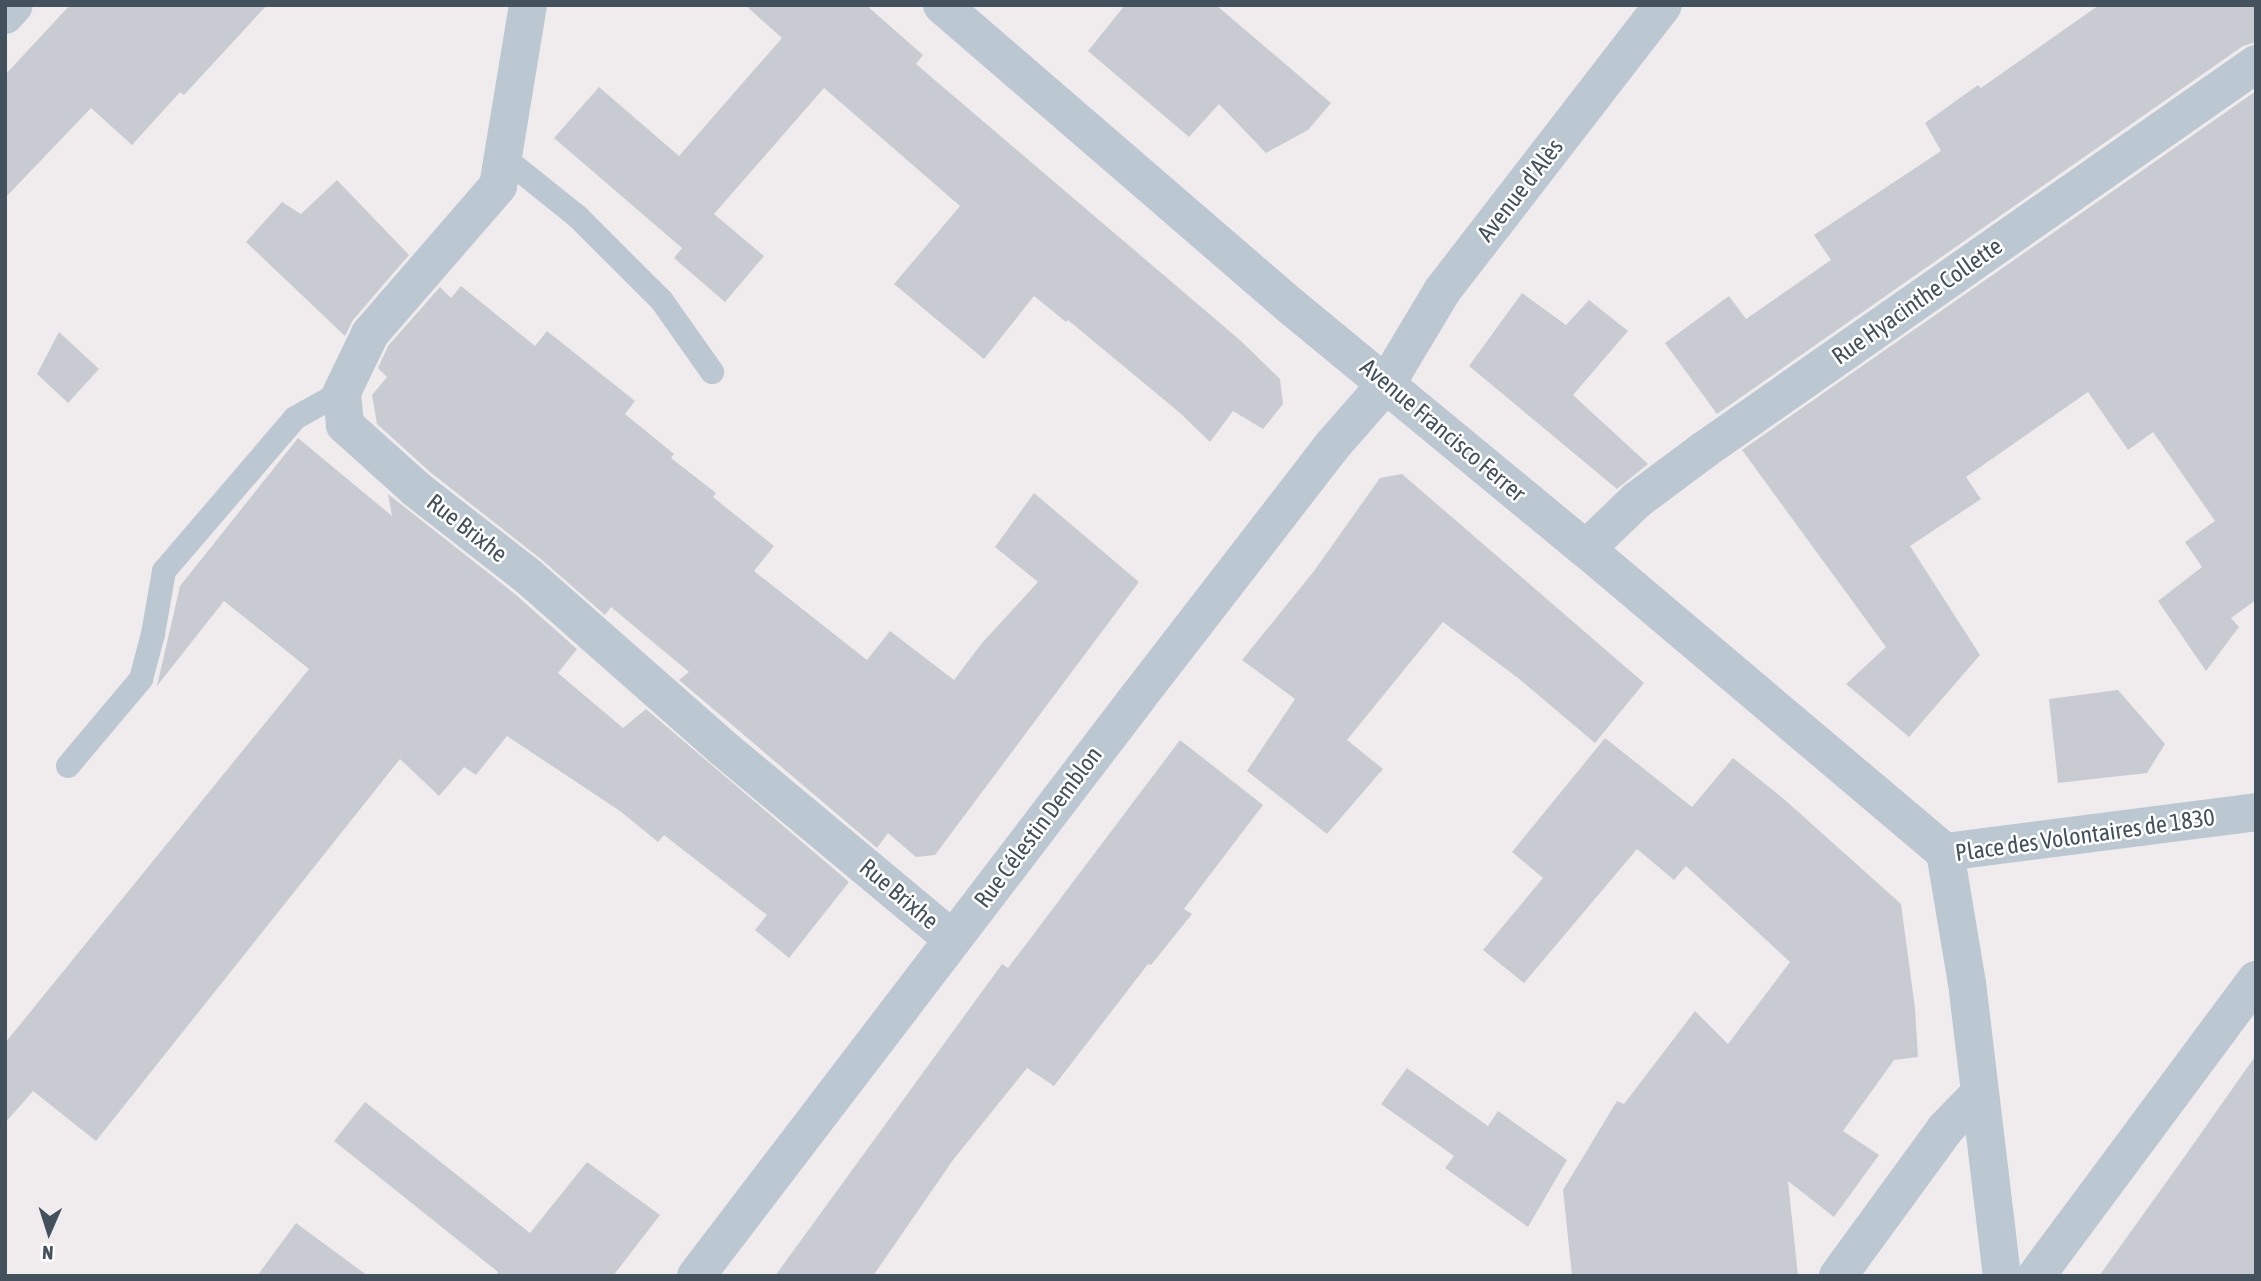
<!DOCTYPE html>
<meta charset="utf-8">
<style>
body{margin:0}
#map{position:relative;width:2261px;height:1281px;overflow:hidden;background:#f0eced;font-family:"Asap Condensed",sans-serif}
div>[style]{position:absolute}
.building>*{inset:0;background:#c8ccd2}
.service>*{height:24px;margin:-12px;padding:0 12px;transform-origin:12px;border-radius:12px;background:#bbc8d1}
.minor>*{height:38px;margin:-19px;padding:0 19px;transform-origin:19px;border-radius:19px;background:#bbc8d1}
.tertiary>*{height:38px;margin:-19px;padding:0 19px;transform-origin:19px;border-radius:19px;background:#bbc8d1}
span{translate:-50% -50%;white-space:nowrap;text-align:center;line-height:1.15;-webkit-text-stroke:5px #fff;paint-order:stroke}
.street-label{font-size:24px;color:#43515c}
.frame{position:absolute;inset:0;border:7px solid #43515c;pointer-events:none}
.north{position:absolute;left:14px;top:1197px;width:70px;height:70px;-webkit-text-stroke:5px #fff;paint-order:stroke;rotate:183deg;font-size:19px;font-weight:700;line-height:28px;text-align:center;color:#43515c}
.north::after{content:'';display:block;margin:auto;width:24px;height:32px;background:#43515c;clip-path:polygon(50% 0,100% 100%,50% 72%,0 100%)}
</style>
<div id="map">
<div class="building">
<div style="clip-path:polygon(70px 5px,267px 5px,184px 95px,180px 92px,132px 145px,91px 108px,5px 198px,5px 75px)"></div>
<div style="clip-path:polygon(745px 5px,866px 5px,923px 55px,916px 64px,1241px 341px,1280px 379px,1283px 404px,1263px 429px,1233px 411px,1210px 442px,1180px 413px,1068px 320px,1066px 322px,1034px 296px,984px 359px,894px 284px,960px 206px,824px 88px,714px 214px,764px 256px,725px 302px,674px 258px,682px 248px,554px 138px,599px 87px,679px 156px,782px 38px)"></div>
<div style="clip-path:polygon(1125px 5px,1216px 5px,1331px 103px,1308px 130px,1266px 153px,1219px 104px,1189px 137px,1088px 51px)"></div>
<div style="clip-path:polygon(2099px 5px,2256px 5px,2256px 42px,2243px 46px,1717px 414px,1665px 343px,1729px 296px,1746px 319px,1831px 260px,1814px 235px,1941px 151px,1925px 123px,1978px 85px,1981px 88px)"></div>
<div style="clip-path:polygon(2256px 91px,2256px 600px,2231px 618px,2239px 627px,2206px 671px,2158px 601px,2202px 567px,2185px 542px,2215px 521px,2153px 432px,2128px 450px,2088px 392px,1966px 477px,1981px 499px,1910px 546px,1980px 655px,1909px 737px,1846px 684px,1886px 647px,1742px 450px)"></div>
<div style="clip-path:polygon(337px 180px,409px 255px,353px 320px,345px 336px,246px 242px,282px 202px,301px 214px)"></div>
<div style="clip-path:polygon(461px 286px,535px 346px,547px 331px,635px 401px,625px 414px,674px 454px,671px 458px,716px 493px,713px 497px,774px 546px,754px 571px,867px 660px,890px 631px,954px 680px,982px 643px,1038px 582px,995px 547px,1034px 493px,1139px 582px,935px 855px,916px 857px,888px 833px,877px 848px,679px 680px,689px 672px,611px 607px,605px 615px,542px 560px,430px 472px,377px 424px,372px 395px,387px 377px,378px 368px,388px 346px,440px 287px,451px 298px)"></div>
<div style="clip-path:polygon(1522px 293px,1566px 325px,1589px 300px,1628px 331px,1573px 395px,1648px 464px,1617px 489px,1469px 366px)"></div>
<div style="clip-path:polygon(59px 332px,99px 369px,68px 403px,37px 374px)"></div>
<div style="clip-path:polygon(298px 438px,392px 516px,388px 494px,515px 594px,577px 649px,558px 673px,623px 728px,646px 709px,849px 882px,789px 958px,755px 930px,767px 915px,664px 835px,658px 842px,620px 811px,507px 736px,476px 775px,464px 767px,439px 796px,400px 759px,96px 1141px,33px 1091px,5px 1123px,5px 1043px,309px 669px,224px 601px,157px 686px,180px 586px)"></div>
<div style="clip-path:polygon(1402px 474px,1644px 683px,1595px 743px,1518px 678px,1443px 622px,1347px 740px,1383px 769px,1327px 834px,1247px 771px,1295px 699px,1242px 660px,1314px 571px,1380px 478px)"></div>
<div style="clip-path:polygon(2118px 690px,2165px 744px,2147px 773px,2058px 783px,2049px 699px)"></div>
<div style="clip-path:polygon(1605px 738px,1692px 807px,1733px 758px,1785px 800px,1901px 904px,1915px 1008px,1918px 1057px,1894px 1060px,1843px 1131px,1879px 1155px,1834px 1217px,1788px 1181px,1798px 1276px,1572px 1276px,1563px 1190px,1617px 1101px,1624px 1104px,1695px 1011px,1728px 1044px,1790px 962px,1686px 866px,1674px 880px,1637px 849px,1524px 983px,1483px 950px,1543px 878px,1512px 852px)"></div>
<div style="clip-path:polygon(1180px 740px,1263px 805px,1184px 909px,1192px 914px,1151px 965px,1148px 964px,1054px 1086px,1027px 1068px,953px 1160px,873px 1276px,775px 1276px,1002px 964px,1008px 968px)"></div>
<div style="clip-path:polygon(2256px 1055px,2256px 1276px,2099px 1276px,2185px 1156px)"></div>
<div style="clip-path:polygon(1407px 1068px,1488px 1126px,1498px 1111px,1567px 1160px,1528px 1227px,1445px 1168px,1454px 1156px,1381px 1104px)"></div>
<div style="clip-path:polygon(365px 1102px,530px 1233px,587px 1162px,660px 1215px,613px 1276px,496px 1276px,498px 1272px,334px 1141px)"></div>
<div style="clip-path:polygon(296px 1223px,368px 1276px,257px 1276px)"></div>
</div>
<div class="service">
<div style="left:503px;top:157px;width:95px;rotate:38.6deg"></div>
<div style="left:577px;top:216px;width:120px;rotate:45deg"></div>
<div style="left:662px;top:301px;width:87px;rotate:54.8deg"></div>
<div style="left:68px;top:766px;width:114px;rotate:-50deg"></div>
<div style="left:141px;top:679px;width:47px;rotate:-75.1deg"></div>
<div style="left:153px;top:634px;width:64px;rotate:-80.1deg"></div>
<div style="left:164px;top:571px;width:201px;rotate:-49.4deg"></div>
<div style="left:295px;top:418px;width:54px;rotate:-29deg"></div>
</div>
<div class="minor">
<div style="left:528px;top:5px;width:183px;rotate:99.4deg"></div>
<div style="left:498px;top:186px;width:196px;rotate:130.9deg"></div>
<div style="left:370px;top:334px;width:64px;rotate:115.8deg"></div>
<div style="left:342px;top:392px;width:33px;rotate:85deg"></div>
<div style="left:345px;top:425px;width:96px;rotate:42deg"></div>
<div style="left:416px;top:489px;width:143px;rotate:37.9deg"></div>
<div style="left:529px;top:577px;width:259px;rotate:41.4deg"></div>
<div style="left:723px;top:748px;width:298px;rotate:39.8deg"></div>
<div style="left:942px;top:5px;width:462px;rotate:40.8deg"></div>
<div style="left:1292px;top:307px;width:381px;rotate:39.5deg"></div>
<div style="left:1586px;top:549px;width:470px;rotate:40.2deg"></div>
<div style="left:5px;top:15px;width:13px;rotate:-48deg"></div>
<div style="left:1586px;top:549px;width:71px;rotate:-43.9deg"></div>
<div style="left:1637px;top:500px;width:84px;rotate:-36.7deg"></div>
<div style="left:1704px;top:450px;width:674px;rotate:-34.96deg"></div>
<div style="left:1945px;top:852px;width:133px;rotate:80.5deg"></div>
<div style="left:1967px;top:983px;width:295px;rotate:83.2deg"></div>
<div style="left:1945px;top:852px;width:314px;rotate:-7.3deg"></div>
<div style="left:1838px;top:1276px;width:182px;rotate:-53.9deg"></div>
<div style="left:1945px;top:1129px;width:50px;rotate:-45.8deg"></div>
<div style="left:2036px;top:1276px;width:369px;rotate:-53.4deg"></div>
</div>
<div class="tertiary">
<div style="left:696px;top:1276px;width:728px;rotate:-52.64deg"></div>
<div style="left:1138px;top:697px;width:316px;rotate:-52.3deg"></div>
<div style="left:1331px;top:447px;width:85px;rotate:-48.8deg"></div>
<div style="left:1387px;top:383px;width:107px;rotate:-59.1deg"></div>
<div style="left:1442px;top:291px;width:361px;rotate:-52.3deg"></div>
</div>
<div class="street-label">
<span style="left:1520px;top:190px;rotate:-52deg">Avenue d'Alès</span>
<span style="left:1917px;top:301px;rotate:-35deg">Rue Hyacinthe Collette</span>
<span style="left:1443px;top:430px;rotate:40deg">Avenue Francisco Ferrer</span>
<span style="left:467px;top:528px;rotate:38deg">Rue Brixhe</span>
<span style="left:1038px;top:827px;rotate:-53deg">Rue Célestin Demblon</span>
<span style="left:2085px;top:835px;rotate:-8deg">Place des Volontaires de 1830</span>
<span style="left:899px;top:894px;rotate:40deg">Rue Brixhe</span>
</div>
<div class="frame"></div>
<div class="north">N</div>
</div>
